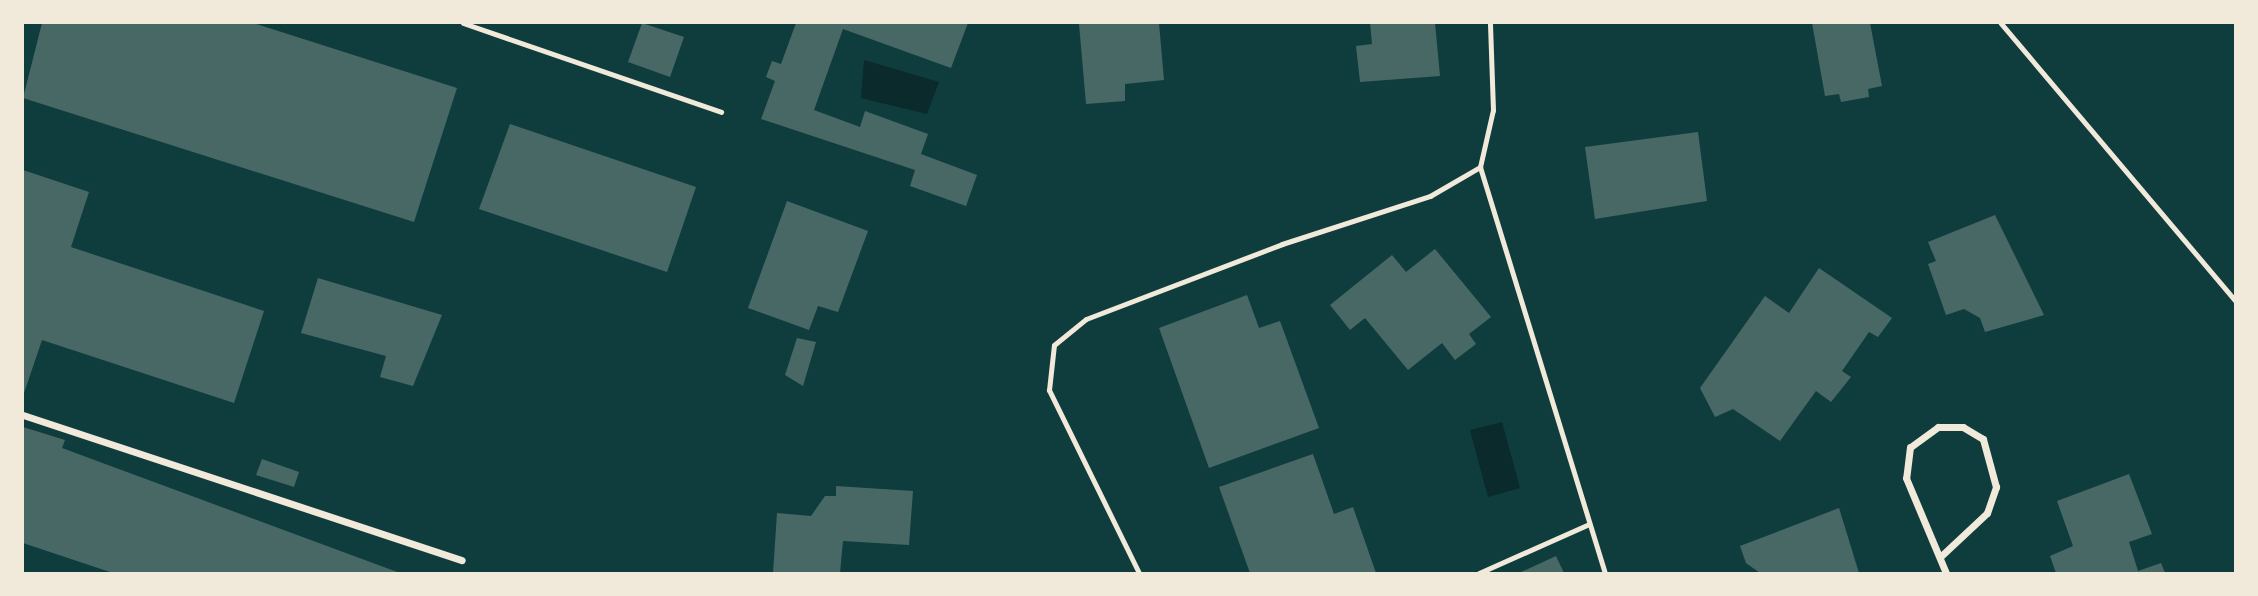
<!DOCTYPE html>
<style>
body{margin:0}
#map{position:relative;width:2258px;height:596px;overflow:hidden;background:#0f3d3e;font-family:Inter,sans-serif}
div>[style]{position:absolute}
.water>*{inset:0;background:#0a2a2b}
.building>*{inset:0;background:#486865}
.path>*{height:4.5px;margin:-2.25px;padding:0 2.25px;transform-origin:2.25px;border-radius:2.25px;background:#f1e9da}
.service>*{height:5px;margin:-2.5px;padding:0 2.5px;transform-origin:2.5px;border-radius:2.5px;background:#f1e9da}
.minor>*{height:7px;margin:-3.5px;padding:0 3.5px;transform-origin:3.5px;border-radius:3.5px;background:#f1e9da}
span{translate:-50% -50%;white-space:nowrap;text-align:center;line-height:1.15;-webkit-text-stroke:5px #f1e9da;paint-order:stroke}
.frame{position:absolute;inset:0;border:24px solid #f1e9da;pointer-events:none}
</style>
<div id="map">
<div class="water">
<div style="clip-path:polygon(864px 60px,939px 82px,927px 114px,861px 98px)"></div>
<div style="clip-path:polygon(1502px 422px,1520px 488px,1488px 497px,1470px 430px)"></div>
</div>
<div class="building">
<div style="clip-path:polygon(42px 23px,253px 23px,457px 88px,414px 222px,23px 98px)"></div>
<div style="clip-path:polygon(642px 23px,684px 37px,670px 77px,628px 62px)"></div>
<div style="clip-path:polygon(796px 23px,968px 23px,951px 68px,843px 29px,814px 110px,860px 127px,865px 111px,928px 134px,921px 154px,977px 175px,966px 206px,910px 186px,915px 170px,761px 119px,775px 81px,766px 77px,772px 61px,781px 64px)"></div>
<div style="clip-path:polygon(1159px 23px,1164px 80px,1125px 84px,1125px 101px,1086px 104px,1079px 24px)"></div>
<div style="clip-path:polygon(1370px 23px,1435px 23px,1440px 76px,1360px 82px,1356px 46px,1372px 44px)"></div>
<div style="clip-path:polygon(1812px 23px,1870px 23px,1882px 86px,1868px 89px,1869px 97px,1841px 102px,1839px 94px,1825px 96px)"></div>
<div style="clip-path:polygon(510px 124px,696px 187px,667px 272px,479px 209px)"></div>
<div style="clip-path:polygon(1698px 132px,1707px 201px,1595px 219px,1585px 147px)"></div>
<div style="clip-path:polygon(23px 170px,89px 192px,71px 247px,264px 311px,234px 403px,42px 340px,23px 396px)"></div>
<div style="clip-path:polygon(787px 201px,868px 231px,838px 312px,818px 306px,809px 330px,748px 308px)"></div>
<div style="clip-path:polygon(1995px 215px,2044px 315px,1985px 332px,1980px 318px,1964px 309px,1946px 315px,1928px 264px,1936px 261px,1928px 242px)"></div>
<div style="clip-path:polygon(1435px 249px,1491px 317px,1469px 334px,1476px 344px,1455px 360px,1442px 343px,1408px 370px,1365px 318px,1350px 330px,1330px 305px,1392px 255px,1406px 272px)"></div>
<div style="clip-path:polygon(1819px 268px,1892px 318px,1878px 337px,1869px 332px,1842px 371px,1851px 377px,1831px 402px,1816px 391px,1780px 441px,1733px 409px,1715px 417px,1700px 388px,1765px 296px,1789px 313px)"></div>
<div style="clip-path:polygon(318px 278px,442px 315px,413px 386px,380px 377px,386px 356px,301px 333px)"></div>
<div style="clip-path:polygon(1247px 295px,1259px 328px,1280px 321px,1319px 428px,1209px 468px,1159px 328px)"></div>
<div style="clip-path:polygon(797px 338px,816px 342px,803px 386px,785px 375px)"></div>
<div style="clip-path:polygon(23px 427px,65px 440px,62px 448px,400px 573px,113px 573px,23px 543px)"></div>
<div style="clip-path:polygon(1313px 454px,1334px 514px,1353px 507px,1376px 573px,1250px 573px,1219px 487px)"></div>
<div style="clip-path:polygon(262px 459px,299px 472px,294px 487px,256px 475px)"></div>
<div style="clip-path:polygon(2129px 474px,2152px 534px,2129px 542px,2138px 571px,2161px 563px,2165px 573px,2056px 573px,2050px 556px,2073px 546px,2057px 501px)"></div>
<div style="clip-path:polygon(836px 486px,913px 491px,909px 545px,843px 541px,840px 573px,773px 573px,777px 513px,811px 516px,825px 496px,836px 496px)"></div>
<div style="clip-path:polygon(1839px 508px,1859px 573px,1760px 573px,1746px 563px,1740px 546px)"></div>
<div style="clip-path:polygon(1556px 556px,1564px 573px,1519px 573px)"></div>
</div>
<div class="path">
<div style="left:2001px;top:23px;width:363px;rotate:49.8deg"></div>
</div>
<div class="service">
<div style="left:463px;top:23px;width:273px;rotate:19deg"></div>
<div style="left:1480px;top:167px;width:425px;rotate:72.9deg"></div>
<div style="left:1139px;top:573px;width:204px;rotate:-116.2deg"></div>
<div style="left:1049px;top:390px;width:45px;rotate:-83.7deg"></div>
<div style="left:1054px;top:345px;width:41px;rotate:-39.1deg"></div>
<div style="left:1086px;top:319px;width:210px;rotate:-20.9deg"></div>
<div style="left:1282px;top:244px;width:156px;rotate:-18deg"></div>
<div style="left:1430px;top:196px;width:58px;rotate:-30.1deg"></div>
<div style="left:1480px;top:167px;width:58px;rotate:-77.2deg"></div>
<div style="left:1493px;top:110px;width:87px;rotate:-92deg"></div>
<div style="left:1479px;top:573px;width:120px;rotate:-24deg"></div>
</div>
<div class="minor">
<div style="left:23px;top:415px;width:462px;rotate:18.3deg"></div>
<div style="left:1940px;top:557px;width:64px;rotate:-43.1deg"></div>
<div style="left:1987px;top:513px;width:28px;rotate:-71deg"></div>
<div style="left:1996px;top:487px;width:50px;rotate:-105.2deg"></div>
<div style="left:1983px;top:439px;width:23px;rotate:-149deg"></div>
<div style="left:1963px;top:427px;width:25px;rotate:180deg"></div>
<div style="left:1938px;top:427px;width:34px;rotate:144deg"></div>
<div style="left:1910px;top:447px;width:31px;rotate:97deg"></div>
<div style="left:1906px;top:478px;width:103px;rotate:67.2deg"></div>
</div>
<div class="frame"></div>
</div>
